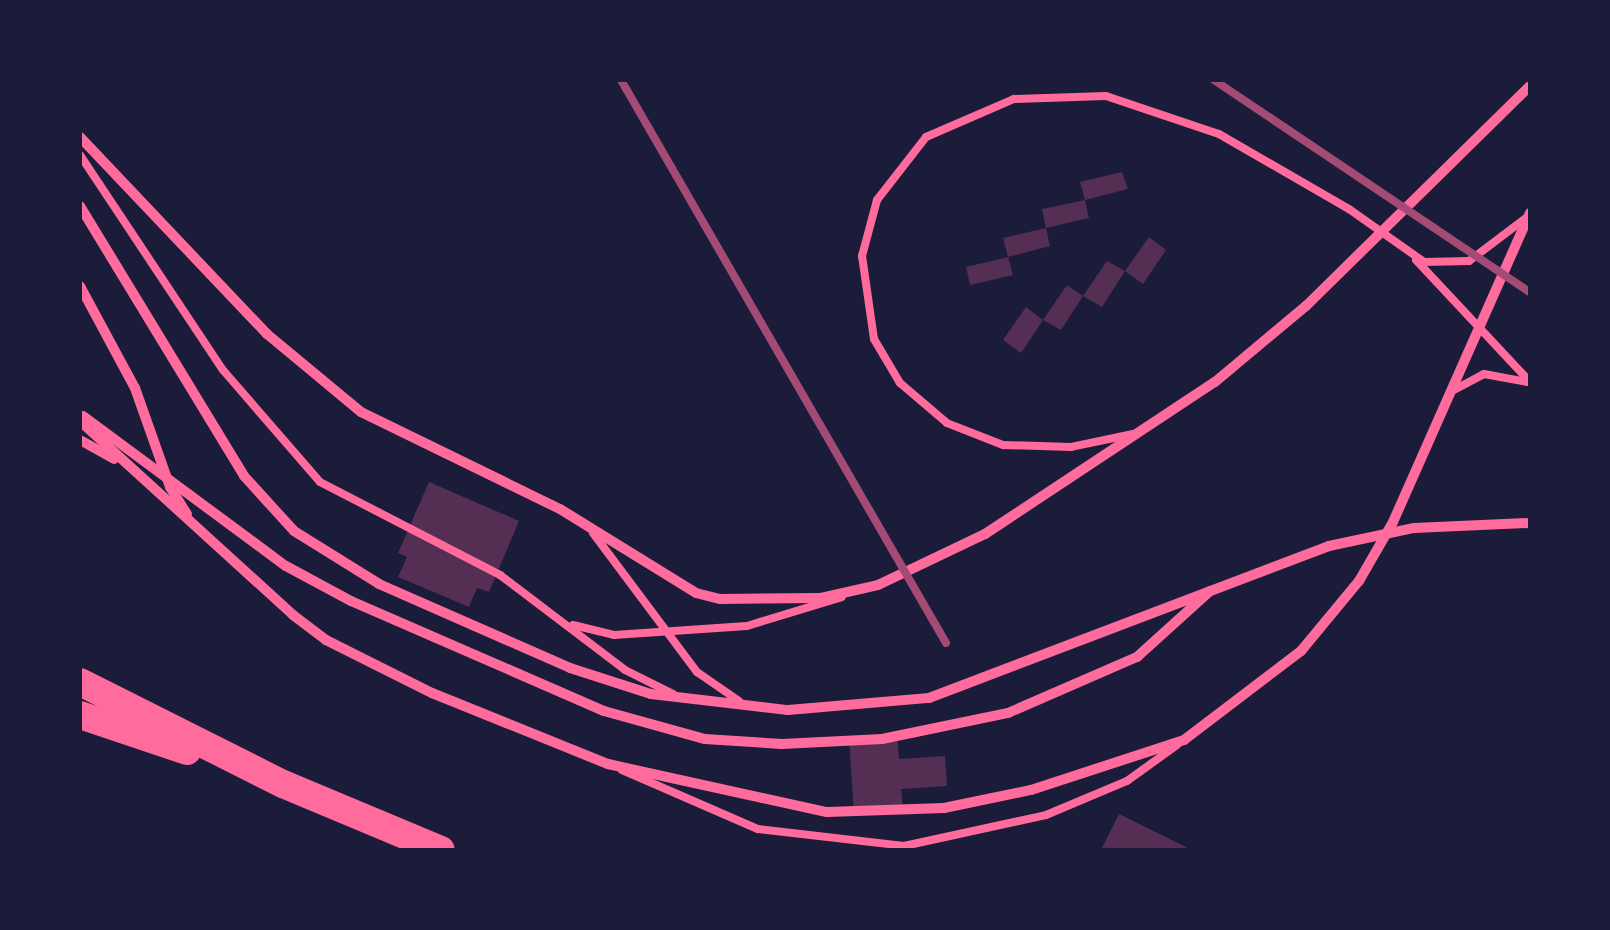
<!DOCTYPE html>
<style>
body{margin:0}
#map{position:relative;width:1610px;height:930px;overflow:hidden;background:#1b1b3a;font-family:"Archivo Narrow",sans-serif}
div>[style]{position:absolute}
.building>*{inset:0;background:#542f53}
.service>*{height:8px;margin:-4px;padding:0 4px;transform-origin:4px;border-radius:4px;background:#ff6b9d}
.minor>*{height:10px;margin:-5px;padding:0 5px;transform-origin:5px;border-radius:5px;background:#ff6b9d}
.trunk>*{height:28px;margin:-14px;padding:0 14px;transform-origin:14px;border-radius:14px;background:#ff6b9d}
.rail>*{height:8px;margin:-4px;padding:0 4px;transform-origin:4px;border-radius:4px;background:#a44b75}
span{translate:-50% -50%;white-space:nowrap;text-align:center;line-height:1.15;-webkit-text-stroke:10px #1b1b3a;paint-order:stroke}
.frame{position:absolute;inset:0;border:82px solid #1b1b3a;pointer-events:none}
</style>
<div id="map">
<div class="building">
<div style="clip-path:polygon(1122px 172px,1128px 189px,1085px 200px,1080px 182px)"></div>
<div style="clip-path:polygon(1085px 200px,1089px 218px,1046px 228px,1042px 209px)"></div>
<div style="clip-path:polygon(1046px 228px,1050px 246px,1008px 257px,1003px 238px)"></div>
<div style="clip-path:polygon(1149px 237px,1166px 250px,1143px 284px,1125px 271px)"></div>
<div style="clip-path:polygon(1008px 257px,1013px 275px,970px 285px,966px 267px)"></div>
<div style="clip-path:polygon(1107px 261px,1125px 271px,1102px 307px,1083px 296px)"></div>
<div style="clip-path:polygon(1067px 285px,1083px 296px,1061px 330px,1043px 320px)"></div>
<div style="clip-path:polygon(1026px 307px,1043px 320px,1021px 353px,1003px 340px)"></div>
<div style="clip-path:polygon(429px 482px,519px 521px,489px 592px,477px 588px,469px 607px,398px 577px,407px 557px,398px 553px)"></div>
<div style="clip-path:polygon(897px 735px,899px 759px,945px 756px,947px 786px,901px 789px,903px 809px,854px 812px,849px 739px)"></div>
<div style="clip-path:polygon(1119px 814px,1192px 850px,1101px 850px)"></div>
</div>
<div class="service">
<div style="left:80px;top:155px;width:258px;rotate:56.4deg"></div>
<div style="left:223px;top:370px;width:148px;rotate:49.1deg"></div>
<div style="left:320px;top:482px;width:203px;rotate:27.3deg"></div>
<div style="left:500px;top:575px;width:157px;rotate:37.2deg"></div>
<div style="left:625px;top:670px;width:54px;rotate:26.6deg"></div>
<div style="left:1416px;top:260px;width:167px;rotate:46.9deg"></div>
<div style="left:1452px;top:391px;width:36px;rotate:-28deg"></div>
<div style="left:1484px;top:374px;width:44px;rotate:10.5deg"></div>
<div style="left:1133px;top:434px;width:63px;rotate:168.2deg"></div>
<div style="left:1071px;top:447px;width:68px;rotate:-178.3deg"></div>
<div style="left:1003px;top:445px;width:60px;rotate:-158.6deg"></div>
<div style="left:947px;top:423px;width:62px;rotate:-139.6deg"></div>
<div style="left:900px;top:383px;width:51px;rotate:-120.6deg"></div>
<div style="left:874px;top:339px;width:84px;rotate:-98.2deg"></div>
<div style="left:862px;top:256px;width:58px;rotate:-75deg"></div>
<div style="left:877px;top:200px;width:80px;rotate:-52.1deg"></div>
<div style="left:926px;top:137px;width:96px;rotate:-23.4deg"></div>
<div style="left:1014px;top:99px;width:92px;rotate:-1.9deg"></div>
<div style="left:1106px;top:96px;width:119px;rotate:18.6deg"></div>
<div style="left:1219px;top:134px;width:150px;rotate:30deg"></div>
<div style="left:1349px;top:209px;width:92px;rotate:35.2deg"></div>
<div style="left:1424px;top:262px;width:45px;rotate:-1.3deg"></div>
<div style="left:1469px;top:261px;width:71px;rotate:-37deg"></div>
<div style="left:593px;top:533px;width:174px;rotate:53.2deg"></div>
<div style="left:697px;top:672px;width:51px;rotate:34.6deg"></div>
<div style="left:573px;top:625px;width:42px;rotate:13.7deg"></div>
<div style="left:614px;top:635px;width:133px;rotate:-3.9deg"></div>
<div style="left:747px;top:626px;width:99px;rotate:-17deg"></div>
<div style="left:622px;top:770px;width:148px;rotate:23.5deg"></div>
<div style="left:758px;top:829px;width:147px;rotate:6.6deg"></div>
<div style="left:904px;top:846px;width:145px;rotate:-12.3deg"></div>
<div style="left:1046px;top:815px;width:88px;rotate:-22.8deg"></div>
<div style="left:1127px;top:781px;width:62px;rotate:-35.8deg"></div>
</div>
<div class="minor">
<div style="left:80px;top:137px;width:272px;rotate:46.5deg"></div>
<div style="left:267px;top:334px;width:122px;rotate:39.7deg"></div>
<div style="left:361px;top:412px;width:221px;rotate:26deg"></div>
<div style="left:560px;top:509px;width:160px;rotate:31.7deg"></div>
<div style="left:696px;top:593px;width:25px;rotate:14deg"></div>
<div style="left:720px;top:599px;width:101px;rotate:-0.6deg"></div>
<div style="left:821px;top:598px;width:58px;rotate:-12.8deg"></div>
<div style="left:878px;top:585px;width:119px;rotate:-25.5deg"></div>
<div style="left:985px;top:534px;width:276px;rotate:-33.5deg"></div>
<div style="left:1215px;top:382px;width:119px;rotate:-39.9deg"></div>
<div style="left:1306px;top:306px;width:314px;rotate:-44.5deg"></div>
<div style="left:80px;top:206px;width:316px;rotate:58.7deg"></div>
<div style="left:244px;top:476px;width:74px;rotate:47.7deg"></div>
<div style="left:294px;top:531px;width:100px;rotate:31.9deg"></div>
<div style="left:379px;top:584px;width:209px;rotate:23.7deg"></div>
<div style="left:570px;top:668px;width:85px;rotate:17.8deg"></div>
<div style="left:651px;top:694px;width:138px;rotate:6.7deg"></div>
<div style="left:788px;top:710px;width:142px;rotate:-4.9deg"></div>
<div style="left:929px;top:698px;width:428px;rotate:-20.8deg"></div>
<div style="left:1329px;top:546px;width:87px;rotate:-12deg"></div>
<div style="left:1414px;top:528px;width:116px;rotate:-2.5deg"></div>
<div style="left:80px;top:286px;width:116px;rotate:61.7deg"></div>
<div style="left:135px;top:388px;width:105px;rotate:70.5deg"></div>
<div style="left:170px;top:487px;width:32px;rotate:58deg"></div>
<div style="left:83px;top:416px;width:252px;rotate:36.5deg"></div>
<div style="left:286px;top:566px;width:74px;rotate:28.3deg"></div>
<div style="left:351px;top:601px;width:276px;rotate:23.5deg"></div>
<div style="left:604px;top:711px;width:105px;rotate:15.5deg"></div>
<div style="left:705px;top:739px;width:77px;rotate:3.7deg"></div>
<div style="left:782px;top:744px;width:100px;rotate:-2.9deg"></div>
<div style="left:882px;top:739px;width:129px;rotate:-11.7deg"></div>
<div style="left:1008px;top:713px;width:141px;rotate:-23.5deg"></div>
<div style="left:1137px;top:657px;width:98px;rotate:-42.1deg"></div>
<div style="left:80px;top:421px;width:288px;rotate:42.3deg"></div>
<div style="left:293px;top:615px;width:41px;rotate:37.1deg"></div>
<div style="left:326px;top:640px;width:119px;rotate:26.6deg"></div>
<div style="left:432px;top:693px;width:190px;rotate:22deg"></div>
<div style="left:608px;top:764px;width:224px;rotate:12.4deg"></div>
<div style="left:827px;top:812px;width:117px;rotate:-2deg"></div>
<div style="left:944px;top:808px;width:89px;rotate:-11.7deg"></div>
<div style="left:1031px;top:790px;width:161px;rotate:-18.1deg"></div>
<div style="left:1184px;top:740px;width:147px;rotate:-37.3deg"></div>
<div style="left:1301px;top:651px;width:91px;rotate:-50.4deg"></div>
<div style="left:1359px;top:581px;width:68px;rotate:-60deg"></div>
<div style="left:1393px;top:522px;width:338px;rotate:-66.1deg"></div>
<div style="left:80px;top:440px;width:39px;rotate:29deg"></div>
</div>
<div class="trunk">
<div style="left:80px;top:682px;width:227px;rotate:26.7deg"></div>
<div style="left:283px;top:784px;width:171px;rotate:22.7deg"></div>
<div style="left:80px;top:715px;width:113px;rotate:18.6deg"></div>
</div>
<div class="rail">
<div style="left:621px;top:80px;width:650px;rotate:60deg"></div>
<div style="left:1214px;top:80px;width:381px;rotate:33.9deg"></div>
</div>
<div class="frame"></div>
</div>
